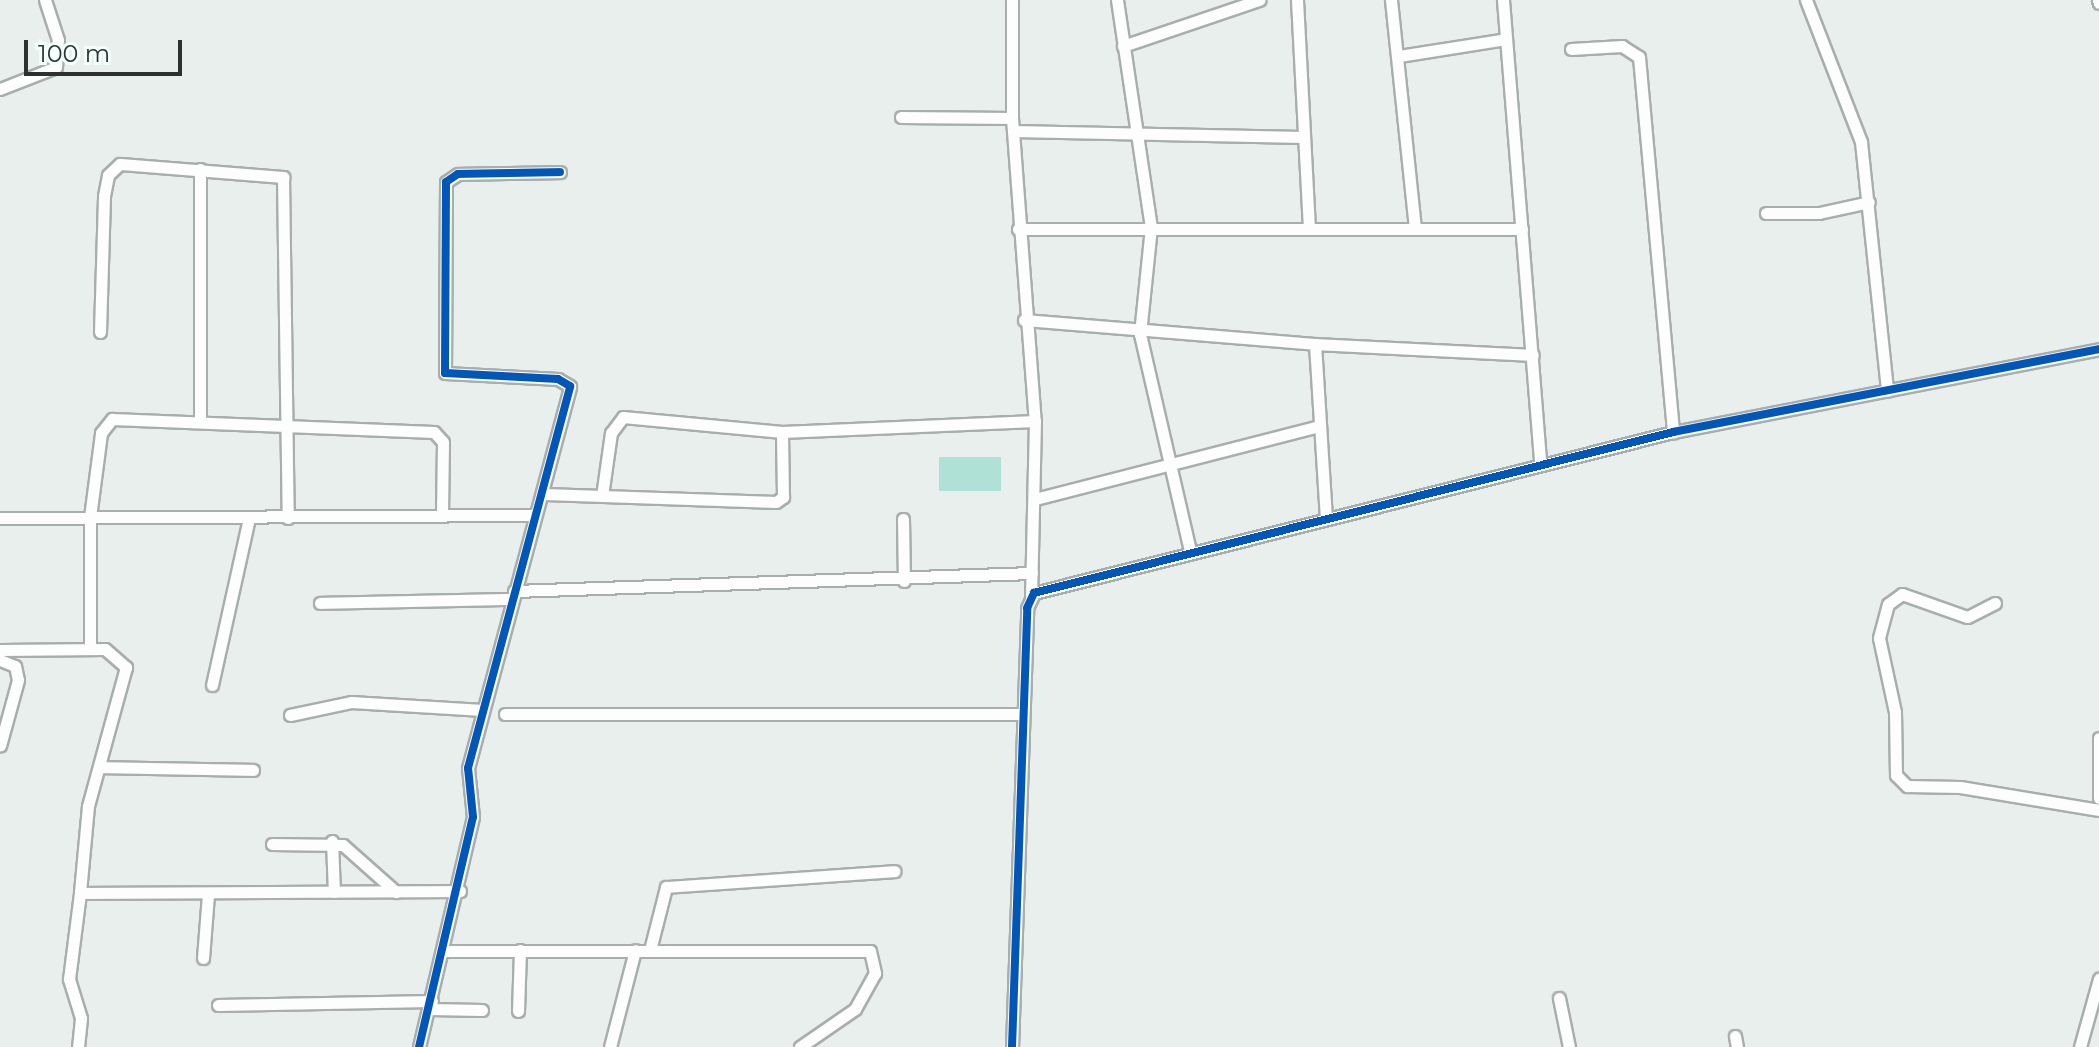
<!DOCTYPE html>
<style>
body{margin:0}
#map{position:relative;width:2099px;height:1047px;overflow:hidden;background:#e9efed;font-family:Montserrat,sans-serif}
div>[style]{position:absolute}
.green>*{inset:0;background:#afe1d6}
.roads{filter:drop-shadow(2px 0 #a9aeac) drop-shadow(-2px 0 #a9aeac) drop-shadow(0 2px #a9aeac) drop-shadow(0 -2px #a9aeac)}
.minor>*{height:11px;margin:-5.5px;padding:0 5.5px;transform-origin:5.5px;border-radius:5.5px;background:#fcfdfc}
.cycleway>*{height:8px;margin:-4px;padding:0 4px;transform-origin:4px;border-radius:4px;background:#0057b8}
span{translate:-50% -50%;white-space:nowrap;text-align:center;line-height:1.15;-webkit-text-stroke:6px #f3fffc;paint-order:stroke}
.scale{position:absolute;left:24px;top:40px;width:158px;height:36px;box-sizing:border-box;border:4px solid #2d3230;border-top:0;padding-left:10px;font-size:24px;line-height:28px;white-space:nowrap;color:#2d3230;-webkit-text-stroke:6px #f3fffc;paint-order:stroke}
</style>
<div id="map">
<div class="green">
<div style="clip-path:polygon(939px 457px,1001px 457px,1001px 491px,939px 491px)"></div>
</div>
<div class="roads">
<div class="minor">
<div style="left:1012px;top:0;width:118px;rotate:90deg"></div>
<div style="left:1012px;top:118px;width:304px;rotate:85.7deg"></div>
<div style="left:1035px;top:421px;width:176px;rotate:91.3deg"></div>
<div style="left:1117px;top:0;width:230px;rotate:81.5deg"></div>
<div style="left:1151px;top:227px;width:108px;rotate:95.9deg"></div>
<div style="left:1140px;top:334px;width:223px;rotate:77deg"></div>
<div style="left:1297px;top:0;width:228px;rotate:87deg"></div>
<div style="left:1391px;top:0;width:229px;rotate:84deg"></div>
<div style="left:1503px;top:0;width:464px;rotate:85.4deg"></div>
<div style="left:1806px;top:0;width:152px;rotate:68.8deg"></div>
<div style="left:1861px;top:142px;width:250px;rotate:84deg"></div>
<div style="left:2098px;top:0;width:3px;rotate:72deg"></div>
<div style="left:1123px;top:46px;width:144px;rotate:-18.7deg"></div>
<div style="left:1571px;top:49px;width:51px;rotate:-3.4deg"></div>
<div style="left:1622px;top:46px;width:20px;rotate:33deg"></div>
<div style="left:1639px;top:57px;width:377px;rotate:84.8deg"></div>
<div style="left:1399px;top:56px;width:108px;rotate:-9deg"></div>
<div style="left:0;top:89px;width:60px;rotate:-21.4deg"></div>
<div style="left:56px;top:67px;width:27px;rotate:-86deg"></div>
<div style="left:58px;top:40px;width:42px;rotate:-108deg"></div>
<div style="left:901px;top:117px;width:111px;rotate:0.5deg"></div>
<div style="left:1013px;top:131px;width:290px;rotate:1.2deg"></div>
<div style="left:200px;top:169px;width:249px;rotate:90deg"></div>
<div style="left:1766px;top:213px;width:53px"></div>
<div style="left:1819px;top:213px;width:51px;rotate:-12.4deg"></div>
<div style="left:1018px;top:229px;width:504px"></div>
<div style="left:1024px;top:320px;width:292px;rotate:4.7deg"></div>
<div style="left:1315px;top:344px;width:174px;rotate:86.4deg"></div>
<div style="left:100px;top:332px;width:136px;rotate:-88.3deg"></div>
<div style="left:104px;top:196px;width:21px;rotate:-79deg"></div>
<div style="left:108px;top:175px;width:16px;rotate:-43deg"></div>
<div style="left:120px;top:164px;width:164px;rotate:4.6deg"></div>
<div style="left:283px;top:177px;width:341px;rotate:89.2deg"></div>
<div style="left:1315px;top:344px;width:218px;rotate:2.9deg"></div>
<div style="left:545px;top:494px;width:231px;rotate:2deg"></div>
<div style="left:776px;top:502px;width:9px;rotate:-36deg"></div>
<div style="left:783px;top:497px;width:65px;rotate:-90.9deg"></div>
<div style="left:602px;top:496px;width:64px;rotate:-81.9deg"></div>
<div style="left:611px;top:433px;width:20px;rotate:-53deg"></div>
<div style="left:623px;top:417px;width:160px;rotate:5.4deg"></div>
<div style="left:782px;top:432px;width:253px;rotate:-2.5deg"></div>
<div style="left:1035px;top:499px;width:294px;rotate:-14.4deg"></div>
<div style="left:0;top:518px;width:535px;rotate:-0.32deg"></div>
<div style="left:903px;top:519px;width:62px;rotate:89.1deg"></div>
<div style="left:514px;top:591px;width:518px;rotate:-1.99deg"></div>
<div style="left:320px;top:603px;width:192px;rotate:-1.2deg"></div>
<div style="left:1995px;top:603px;width:31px;rotate:153deg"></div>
<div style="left:1967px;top:617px;width:69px;rotate:-160.5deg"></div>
<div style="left:1902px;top:594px;width:17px;rotate:144deg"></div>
<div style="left:1888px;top:604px;width:35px;rotate:105deg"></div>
<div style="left:1879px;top:638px;width:76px;rotate:77.8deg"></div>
<div style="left:1895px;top:712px;width:63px;rotate:89.1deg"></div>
<div style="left:1896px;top:775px;width:16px;rotate:45deg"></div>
<div style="left:1907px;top:786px;width:53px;rotate:1.1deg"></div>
<div style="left:1960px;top:787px;width:141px;rotate:9.4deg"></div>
<div style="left:90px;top:649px;width:132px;rotate:-90deg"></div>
<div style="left:90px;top:517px;width:85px;rotate:-82.5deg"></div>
<div style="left:101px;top:433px;width:18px;rotate:-52deg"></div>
<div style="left:112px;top:419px;width:322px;rotate:2.3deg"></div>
<div style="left:434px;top:432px;width:13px;rotate:48deg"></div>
<div style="left:443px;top:442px;width:74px;rotate:90.8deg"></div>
<div style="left:0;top:650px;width:105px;rotate:-0.5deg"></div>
<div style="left:105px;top:649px;width:28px;rotate:41deg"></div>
<div style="left:126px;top:667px;width:144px;rotate:105.3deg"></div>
<div style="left:88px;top:806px;width:87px;rotate:95.3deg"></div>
<div style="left:80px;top:893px;width:380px;rotate:-0.3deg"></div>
<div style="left:0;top:660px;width:16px;rotate:22deg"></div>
<div style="left:15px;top:666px;width:14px;rotate:78deg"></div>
<div style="left:18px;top:680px;width:68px;rotate:105.3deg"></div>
<div style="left:212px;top:685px;width:171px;rotate:-77.5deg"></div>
<div style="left:505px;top:714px;width:517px"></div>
<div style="left:290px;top:715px;width:62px;rotate:-12deg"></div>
<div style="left:351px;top:702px;width:132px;rotate:3.5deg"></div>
<div style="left:2099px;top:738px;width:60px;rotate:90deg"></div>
<div style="left:100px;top:767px;width:153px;rotate:1.1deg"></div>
<div style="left:332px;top:841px;width:51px;rotate:87.8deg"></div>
<div style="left:272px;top:844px;width:71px;rotate:0.8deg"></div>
<div style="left:343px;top:845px;width:71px;rotate:41.6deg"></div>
<div style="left:650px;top:950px;width:65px;rotate:-75.7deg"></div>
<div style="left:666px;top:887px;width:229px;rotate:-4deg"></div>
<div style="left:446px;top:951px;width:424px"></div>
<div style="left:870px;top:951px;width:23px;rotate:77deg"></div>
<div style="left:875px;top:973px;width:41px;rotate:119.1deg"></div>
<div style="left:855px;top:1009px;width:67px;rotate:145.4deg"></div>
<div style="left:203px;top:958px;width:63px;rotate:-85.5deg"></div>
<div style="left:1559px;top:998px;width:50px;rotate:78.5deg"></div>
<div style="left:218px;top:1005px;width:214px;rotate:-1.1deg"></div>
<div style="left:430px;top:1009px;width:52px;rotate:1.1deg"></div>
<div style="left:518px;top:1011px;width:61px;rotate:-88.1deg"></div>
<div style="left:1735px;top:1036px;width:11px;rotate:80deg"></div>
<div style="left:78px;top:1047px;width:29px;rotate:-84deg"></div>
<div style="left:81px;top:1018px;width:41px;rotate:-107.1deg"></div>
<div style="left:69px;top:979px;width:87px;rotate:-82.7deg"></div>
<div style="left:419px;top:1047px;width:236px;rotate:-76.8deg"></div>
<div style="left:473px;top:817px;width:49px;rotate:-95.8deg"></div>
<div style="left:468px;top:768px;width:395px;rotate:-75deg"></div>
<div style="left:570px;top:386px;width:14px;rotate:-150deg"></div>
<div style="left:558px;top:379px;width:113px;rotate:-177deg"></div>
<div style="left:445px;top:373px;width:191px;rotate:-89.7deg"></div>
<div style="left:446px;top:182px;width:14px;rotate:-34deg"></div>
<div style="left:458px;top:174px;width:102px;rotate:-1.1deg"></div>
<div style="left:610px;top:1047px;width:100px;rotate:-75.5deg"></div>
<div style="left:1012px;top:1047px;width:439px;rotate:-88deg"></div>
<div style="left:1027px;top:608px;width:17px;rotate:-65deg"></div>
<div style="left:1034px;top:593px;width:659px;rotate:-14.14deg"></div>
<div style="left:1673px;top:432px;width:434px;rotate:-11deg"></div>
<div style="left:2080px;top:1047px;width:71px;rotate:-74.4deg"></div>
</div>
</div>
<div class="cycleway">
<div style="left:419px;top:1047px;width:236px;rotate:-76.8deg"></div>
<div style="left:473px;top:817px;width:49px;rotate:-95.8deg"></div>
<div style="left:468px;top:768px;width:395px;rotate:-75deg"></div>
<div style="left:570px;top:386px;width:14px;rotate:-150deg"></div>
<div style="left:558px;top:379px;width:113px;rotate:-177deg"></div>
<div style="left:445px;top:373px;width:191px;rotate:-89.7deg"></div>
<div style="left:446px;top:182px;width:14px;rotate:-34deg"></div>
<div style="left:458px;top:174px;width:102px;rotate:-1.1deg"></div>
<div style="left:1012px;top:1047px;width:439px;rotate:-88deg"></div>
<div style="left:1027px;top:608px;width:17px;rotate:-65deg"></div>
<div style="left:1034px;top:593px;width:659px;rotate:-14.14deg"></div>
<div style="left:1673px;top:432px;width:434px;rotate:-11deg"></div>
</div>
<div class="scale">100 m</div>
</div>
